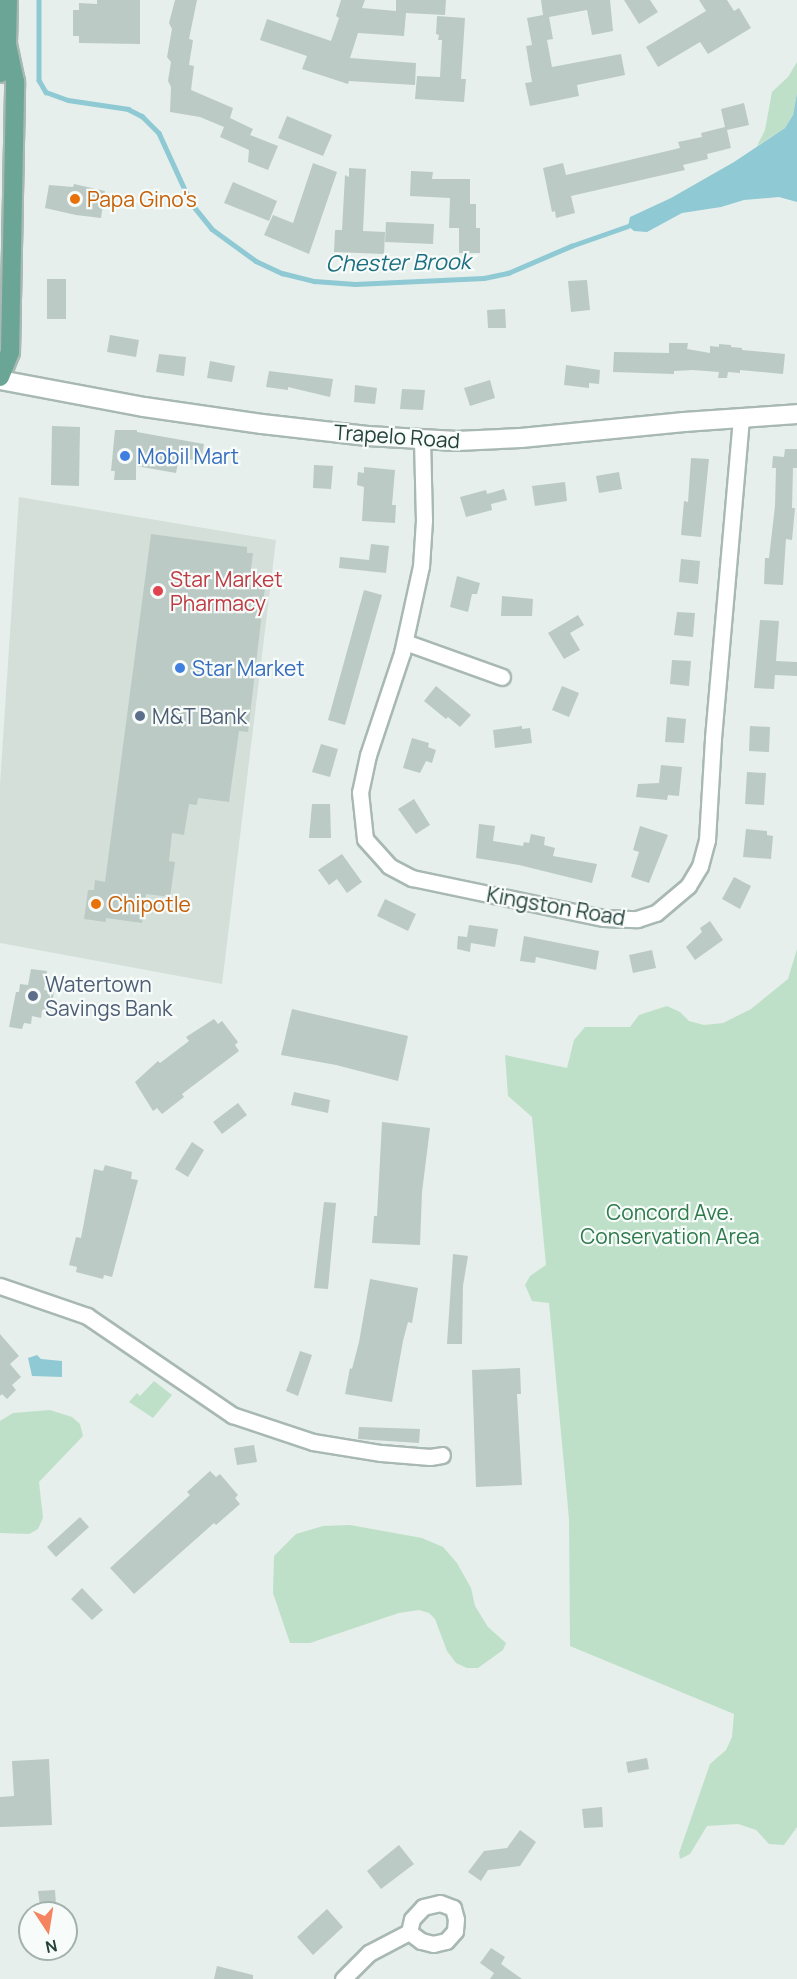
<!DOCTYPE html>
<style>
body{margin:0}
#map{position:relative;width:797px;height:1979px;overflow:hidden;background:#e6efeb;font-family:Manrope,sans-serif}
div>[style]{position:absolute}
.built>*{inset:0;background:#d4dfda}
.green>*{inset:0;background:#bfe0c8}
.water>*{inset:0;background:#8ec9d4}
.stream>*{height:4.5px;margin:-2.25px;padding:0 2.25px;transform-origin:2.25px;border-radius:2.25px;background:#8ec9d4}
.building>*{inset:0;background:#bbcac4}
.roads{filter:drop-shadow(2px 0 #a8b8b2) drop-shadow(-2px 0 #a8b8b2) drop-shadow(0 2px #a8b8b2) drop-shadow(0 -2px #a8b8b2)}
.street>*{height:15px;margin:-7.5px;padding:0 7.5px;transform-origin:7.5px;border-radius:7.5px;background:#fff}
.secondary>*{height:18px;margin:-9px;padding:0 9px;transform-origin:9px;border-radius:9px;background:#fff}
.primary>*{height:18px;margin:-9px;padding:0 9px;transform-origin:9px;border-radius:9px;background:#6aa596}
.dots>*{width:16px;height:16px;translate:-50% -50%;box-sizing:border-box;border:3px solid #f7fbf9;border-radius:50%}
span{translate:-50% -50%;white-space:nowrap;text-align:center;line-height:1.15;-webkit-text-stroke:4.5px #f7fbf9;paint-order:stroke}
.food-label{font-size:21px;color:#c56008}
.left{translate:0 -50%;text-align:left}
.street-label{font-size:21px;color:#24423a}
.shop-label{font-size:21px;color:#366cbe}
.health-label{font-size:21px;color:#be3a42}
.service-label{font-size:21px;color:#4e5e75}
.park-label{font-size:21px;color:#2d7a4b}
.water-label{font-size:22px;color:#1c6f80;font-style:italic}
.north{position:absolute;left:18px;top:1901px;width:60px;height:60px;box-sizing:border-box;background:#f7fbf9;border:2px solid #a3b1ad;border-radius:50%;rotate:168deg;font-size:16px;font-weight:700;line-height:24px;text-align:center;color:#24423a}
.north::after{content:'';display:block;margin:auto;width:21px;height:27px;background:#f4845f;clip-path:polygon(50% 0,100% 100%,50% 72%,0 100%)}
</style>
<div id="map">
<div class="built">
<div style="clip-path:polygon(19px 497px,276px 540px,222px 984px,0 943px,0 784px)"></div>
</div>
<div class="green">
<div style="clip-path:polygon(797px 62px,797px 93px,793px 115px,785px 128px,757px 146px,765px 130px,772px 92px,788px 77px)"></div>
<div style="clip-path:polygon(797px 949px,797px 1827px,784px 1845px,769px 1844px,756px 1830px,738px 1824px,707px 1826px,690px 1854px,680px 1859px,679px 1853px,710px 1764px,726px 1750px,732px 1737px,734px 1714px,570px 1646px,569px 1519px,549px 1303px,532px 1301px,525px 1285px,530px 1276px,546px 1265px,532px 1117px,508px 1096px,505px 1055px,567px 1068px,574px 1040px,585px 1027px,630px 1027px,639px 1015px,667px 1006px,680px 1012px,689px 1021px,704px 1025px,723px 1023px,751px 1009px,788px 979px)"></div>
<div style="clip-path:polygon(154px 1381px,172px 1395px,153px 1418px,129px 1402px,137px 1393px,140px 1396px)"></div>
<div style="clip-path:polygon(50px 1410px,72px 1417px,80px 1424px,83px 1436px,39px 1482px,43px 1518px,38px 1529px,29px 1534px,0 1533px,0 1421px,13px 1413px)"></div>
<div style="clip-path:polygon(350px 1525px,422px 1538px,443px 1547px,457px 1563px,471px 1588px,475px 1606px,488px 1627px,506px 1643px,503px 1650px,478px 1668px,467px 1668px,456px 1663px,447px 1651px,435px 1619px,429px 1613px,419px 1610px,399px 1613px,310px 1643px,290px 1643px,273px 1593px,274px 1556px,296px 1534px,323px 1526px)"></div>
</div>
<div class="water">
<div style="clip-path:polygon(797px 93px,797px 202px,779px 197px,744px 200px,721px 207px,682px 213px,647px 232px,634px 231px,628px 226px,630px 217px,671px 198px,734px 162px,785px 128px,793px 115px)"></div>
<div style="clip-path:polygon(37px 1355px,41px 1359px,62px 1361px,62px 1377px,32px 1376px,28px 1358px)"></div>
</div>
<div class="stream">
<div style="left:39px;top:0;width:80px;rotate:90deg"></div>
<div style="left:39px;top:80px;width:14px;rotate:60deg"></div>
<div style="left:46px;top:92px;width:23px;rotate:20deg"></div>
<div style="left:68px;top:100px;width:61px;rotate:8.5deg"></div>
<div style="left:128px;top:109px;width:16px;rotate:27deg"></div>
<div style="left:142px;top:116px;width:24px;rotate:45deg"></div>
<div style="left:159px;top:133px;width:77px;rotate:65.4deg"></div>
<div style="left:191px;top:203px;width:33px;rotate:51deg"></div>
<div style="left:212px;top:229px;width:54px;rotate:36deg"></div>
<div style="left:256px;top:261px;width:29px;rotate:25deg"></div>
<div style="left:282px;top:273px;width:33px;rotate:14deg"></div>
<div style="left:314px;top:281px;width:41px;rotate:4.2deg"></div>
<div style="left:355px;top:284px;width:129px;rotate:-2.7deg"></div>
<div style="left:484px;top:278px;width:25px;rotate:-12deg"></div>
<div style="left:508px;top:273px;width:69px;rotate:-23.2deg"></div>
<div style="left:571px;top:246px;width:60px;rotate:-19.3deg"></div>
</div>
<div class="building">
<div style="clip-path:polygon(97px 0,140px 0,140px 44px,79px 43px,79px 36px,73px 36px,73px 10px,79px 10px,79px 3px,97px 4px)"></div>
<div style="clip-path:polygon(175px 0,197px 0,189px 39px,193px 40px,189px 65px,194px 66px,191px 90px,233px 108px,230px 118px,253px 129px,250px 135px,278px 146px,268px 170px,248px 162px,249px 150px,220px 137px,224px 127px,200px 117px,170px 112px,171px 87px,168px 81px,171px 62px,167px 57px,172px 29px,169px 23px)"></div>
<div style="clip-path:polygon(341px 0,365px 0,362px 8px,396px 11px,396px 0,446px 0,445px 15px,406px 13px,404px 36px,358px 33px,350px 58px,416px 63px,415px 85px,349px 81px,348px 84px,302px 69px,307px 56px,260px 40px,267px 19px,331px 41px,339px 18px,336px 16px)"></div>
<div style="clip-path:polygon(541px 0,610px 0,613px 31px,592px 35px,587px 10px,549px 17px,553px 39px,547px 40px,552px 67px,621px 54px,625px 75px,577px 85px,579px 96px,530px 106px,525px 83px,532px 82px,526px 46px,532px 45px,527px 18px,543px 15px)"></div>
<div style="clip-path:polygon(624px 0,650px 0,658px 12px,639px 24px)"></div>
<div style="clip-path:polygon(699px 0,727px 0,734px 11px,739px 8px,751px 28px,708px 54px,700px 42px,658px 67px,646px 47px,706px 11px)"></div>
<div style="clip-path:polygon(437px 16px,465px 18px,461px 79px,466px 79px,464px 102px,415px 99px,417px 76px,440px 77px,442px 40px,438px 40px,439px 35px,436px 34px)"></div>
<div style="clip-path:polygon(744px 103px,749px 125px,727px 130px,731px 148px,707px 154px,708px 159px,683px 165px,685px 170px,571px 196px,575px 213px,556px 218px,555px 211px,552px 212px,543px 168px,563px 163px,566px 175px,680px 148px,678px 142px,702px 137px,701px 133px,725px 127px,721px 109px)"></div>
<div style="clip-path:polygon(287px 116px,332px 135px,323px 156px,278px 138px)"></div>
<div style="clip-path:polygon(313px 163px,337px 172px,309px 254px,264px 235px,273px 215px,293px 223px)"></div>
<div style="clip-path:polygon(349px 168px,366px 169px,363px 231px,385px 232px,384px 254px,334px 252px,335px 230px,342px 230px,345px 175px,349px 177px)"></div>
<div style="clip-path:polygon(411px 171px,433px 172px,432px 179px,470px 179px,470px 204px,476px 204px,476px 228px,480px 228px,480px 253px,459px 253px,459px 228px,449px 228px,450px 198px,410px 196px)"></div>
<div style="clip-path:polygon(233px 182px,277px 201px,269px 221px,224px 203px)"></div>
<div style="clip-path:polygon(74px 184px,105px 191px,101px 218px,76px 215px,45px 208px,49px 185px,73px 187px)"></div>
<div style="clip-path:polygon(386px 222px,434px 224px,433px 244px,385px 242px)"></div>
<div style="clip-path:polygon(47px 279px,66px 279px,66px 319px,47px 319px)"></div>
<div style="clip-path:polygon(587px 280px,590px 310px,571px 312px,568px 281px)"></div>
<div style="clip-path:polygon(505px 309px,506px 328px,488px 328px,487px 310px)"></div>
<div style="clip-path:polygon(110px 335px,139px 340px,136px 357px,107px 352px)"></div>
<div style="clip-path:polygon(669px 343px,688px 343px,687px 349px,710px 353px,710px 346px,719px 347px,719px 344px,731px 345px,731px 347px,742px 348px,742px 350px,785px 354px,783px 374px,740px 370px,740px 373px,728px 372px,727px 378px,718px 378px,719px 372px,693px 370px,674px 371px,674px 374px,613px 372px,614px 352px,669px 353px)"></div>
<div style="clip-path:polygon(159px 354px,186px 357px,184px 376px,156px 372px)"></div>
<div style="clip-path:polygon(210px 361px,235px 366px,232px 382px,207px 378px)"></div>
<div style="clip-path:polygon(566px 365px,600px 370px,599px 384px,589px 383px,589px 388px,564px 385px)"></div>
<div style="clip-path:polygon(269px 371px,333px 379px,330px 397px,288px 387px,288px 390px,266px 387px)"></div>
<div style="clip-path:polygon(490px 380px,495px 398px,470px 406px,464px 388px)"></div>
<div style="clip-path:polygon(355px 385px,377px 388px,375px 404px,354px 402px)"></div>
<div style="clip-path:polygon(402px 389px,425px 390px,423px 410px,400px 409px)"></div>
<div style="clip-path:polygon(52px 426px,80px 427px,79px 486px,51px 485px)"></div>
<div style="clip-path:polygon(115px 430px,137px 430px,137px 432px,204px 444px,201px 461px,179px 458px,176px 473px,136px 466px,136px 480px,114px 480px,115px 471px,111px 471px)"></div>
<div style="clip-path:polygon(785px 449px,797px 449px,797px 468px,793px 468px,792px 508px,795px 508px,792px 540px,786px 539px,783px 585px,764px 584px,765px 558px,769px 558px,775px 506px,776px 468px,772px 468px,773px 456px,784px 457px)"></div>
<div style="clip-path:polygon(691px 458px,709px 459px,701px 537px,681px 535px,684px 501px,688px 502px)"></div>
<div style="clip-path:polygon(314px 465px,333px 466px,331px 489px,313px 488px)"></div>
<div style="clip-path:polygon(364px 467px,395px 470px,392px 505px,396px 505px,395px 523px,362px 521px,364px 487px,357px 485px,358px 472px,364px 473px)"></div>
<div style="clip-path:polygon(619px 472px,622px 489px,599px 493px,596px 476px)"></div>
<div style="clip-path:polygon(565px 482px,567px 501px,535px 506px,532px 486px)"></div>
<div style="clip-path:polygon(504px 489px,507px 500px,491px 504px,492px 510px,466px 517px,460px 497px,486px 490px,487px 494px)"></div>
<div style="clip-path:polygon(151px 534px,247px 547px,247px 553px,253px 553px,249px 585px,265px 587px,248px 732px,239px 731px,229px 802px,198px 798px,197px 805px,189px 804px,184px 835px,172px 833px,169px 861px,175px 862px,170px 897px,146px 894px,142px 923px,106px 918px,106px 922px,84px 919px,88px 890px,94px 890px,95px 880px,105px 882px)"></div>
<div style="clip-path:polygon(371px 544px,389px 546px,386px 573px,339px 568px,340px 557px,369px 560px)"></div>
<div style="clip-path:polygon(681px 559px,700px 561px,698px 584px,679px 582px)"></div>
<div style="clip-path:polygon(457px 576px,480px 583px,477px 594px,472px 594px,468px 612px,450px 607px)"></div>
<div style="clip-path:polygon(364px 590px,382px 595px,345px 725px,328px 720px)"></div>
<div style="clip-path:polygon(502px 596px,533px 599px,532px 616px,501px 616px)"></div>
<div style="clip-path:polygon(677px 612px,695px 613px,693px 637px,674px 635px)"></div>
<div style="clip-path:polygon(578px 615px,584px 625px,570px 633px,580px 650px,564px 659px,548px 633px)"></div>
<div style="clip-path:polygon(760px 620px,779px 621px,776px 661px,797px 662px,797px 676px,775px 675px,774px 689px,754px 688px)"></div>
<div style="clip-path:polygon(672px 660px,691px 661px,689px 686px,670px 684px)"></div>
<div style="clip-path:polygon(436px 686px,471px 715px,460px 727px,448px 717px,446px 719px,424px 701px)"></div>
<div style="clip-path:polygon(562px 686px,579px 693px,569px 717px,552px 710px)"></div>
<div style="clip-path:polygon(667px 717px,686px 719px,684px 743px,665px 742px)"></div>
<div style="clip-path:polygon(522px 726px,522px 729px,530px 728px,532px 743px,495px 748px,493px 730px)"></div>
<div style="clip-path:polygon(750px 726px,770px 727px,769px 752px,749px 751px)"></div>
<div style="clip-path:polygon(412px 738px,429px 743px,428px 747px,436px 750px,432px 763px,426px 761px,420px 773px,403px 768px)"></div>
<div style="clip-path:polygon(321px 744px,338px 749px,330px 777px,312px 772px)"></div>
<div style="clip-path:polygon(661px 765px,682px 767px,679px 796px,668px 795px,667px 800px,636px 797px,638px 784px,659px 783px)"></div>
<div style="clip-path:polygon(747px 772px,766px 773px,764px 805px,745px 804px)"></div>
<div style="clip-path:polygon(414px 799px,430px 825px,416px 834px,398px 809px)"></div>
<div style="clip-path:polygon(312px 804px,330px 804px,331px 838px,309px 838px)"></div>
<div style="clip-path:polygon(479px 824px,495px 826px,493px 841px,523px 846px,524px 842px,529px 843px,531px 834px,545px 837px,544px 845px,555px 848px,553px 856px,597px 864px,592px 883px,519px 865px,476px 858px)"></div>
<div style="clip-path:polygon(640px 826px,668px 835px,649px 883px,631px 877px,639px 852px,633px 850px)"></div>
<div style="clip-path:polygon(746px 829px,767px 831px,767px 835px,773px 836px,771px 859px,743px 857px)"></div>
<div style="clip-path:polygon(342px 854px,362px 882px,347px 893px,337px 879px,329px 885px,318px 870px)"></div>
<div style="clip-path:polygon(734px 877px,751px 886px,740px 909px,722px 899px)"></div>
<div style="clip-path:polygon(385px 899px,416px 914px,408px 931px,377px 916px)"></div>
<div style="clip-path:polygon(710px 921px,723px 940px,695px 960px,686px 947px,702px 932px,700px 928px)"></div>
<div style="clip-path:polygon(469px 925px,498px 929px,495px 947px,471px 943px,470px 952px,457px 949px,458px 936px,467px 937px)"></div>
<div style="clip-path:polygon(524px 936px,599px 951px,596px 970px,536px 957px,535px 963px,520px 961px)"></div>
<div style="clip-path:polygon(652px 950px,656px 968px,633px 973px,629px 955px)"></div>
<div style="clip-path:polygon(31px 969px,47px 971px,44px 990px,54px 992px,51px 1011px,42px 1010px,41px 1018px,32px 1016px,31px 1024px,24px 1023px,22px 1029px,9px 1027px,16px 992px,19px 992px,20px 984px,28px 985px)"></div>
<div style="clip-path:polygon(292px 1009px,408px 1036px,398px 1081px,336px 1065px,281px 1055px)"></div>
<div style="clip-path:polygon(214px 1019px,218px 1024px,222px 1021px,238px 1042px,235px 1045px,239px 1051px,182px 1094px,184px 1097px,162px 1114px,157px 1108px,153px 1111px,135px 1082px,158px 1061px,160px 1063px,189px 1041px,186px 1037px)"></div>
<div style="clip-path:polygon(294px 1092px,330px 1100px,328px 1113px,291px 1105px)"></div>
<div style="clip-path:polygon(238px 1103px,247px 1115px,222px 1134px,213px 1122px)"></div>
<div style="clip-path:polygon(382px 1122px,430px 1128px,422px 1192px,420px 1245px,372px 1243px,374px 1216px,377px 1216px)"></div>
<div style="clip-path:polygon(192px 1142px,204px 1150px,188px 1177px,175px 1169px)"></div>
<div style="clip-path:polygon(105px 1165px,132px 1172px,131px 1179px,138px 1180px,112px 1277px,104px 1275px,103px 1279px,76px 1272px,77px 1267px,69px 1265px,76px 1237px,81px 1238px,94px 1169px,103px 1171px)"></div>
<div style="clip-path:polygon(324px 1202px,336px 1203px,328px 1289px,314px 1288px)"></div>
<div style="clip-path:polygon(453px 1254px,468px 1256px,463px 1286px,462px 1344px,447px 1344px)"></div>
<div style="clip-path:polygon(370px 1279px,418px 1288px,412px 1323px,408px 1322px,403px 1341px,392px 1402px,345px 1394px,350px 1368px,352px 1369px,359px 1342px)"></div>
<div style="clip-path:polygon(0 1334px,19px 1356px,10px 1364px,21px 1377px,12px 1385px,16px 1390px,7px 1399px,2px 1394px,0 1396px)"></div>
<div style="clip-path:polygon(300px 1351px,312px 1355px,298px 1396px,286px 1391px)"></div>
<div style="clip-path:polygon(520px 1368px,521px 1394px,517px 1394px,522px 1485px,476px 1487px,472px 1370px)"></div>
<div style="clip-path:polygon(359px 1427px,420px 1429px,419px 1443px,358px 1439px)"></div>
<div style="clip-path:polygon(254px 1445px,257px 1462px,237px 1465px,234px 1448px)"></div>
<div style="clip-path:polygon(210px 1471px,216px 1477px,220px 1474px,238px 1495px,235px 1498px,240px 1504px,216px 1525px,214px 1523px,134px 1594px,110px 1568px,190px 1495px,187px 1492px)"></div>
<div style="clip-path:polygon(80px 1517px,89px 1527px,56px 1557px,47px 1547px)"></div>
<div style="clip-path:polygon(82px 1588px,103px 1610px,92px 1620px,71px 1599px)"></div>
<div style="clip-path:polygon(647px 1758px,649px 1769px,628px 1773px,626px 1762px)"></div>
<div style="clip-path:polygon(49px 1759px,52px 1825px,0 1827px,0 1797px,14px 1796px,12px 1761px)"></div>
<div style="clip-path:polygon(602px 1807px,603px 1827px,584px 1828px,582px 1809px)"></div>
<div style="clip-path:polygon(520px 1830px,536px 1842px,520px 1866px,488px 1870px,481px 1881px,468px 1872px,484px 1851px,507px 1848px)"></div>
<div style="clip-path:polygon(399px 1845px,414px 1864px,381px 1889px,367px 1871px)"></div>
<div style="clip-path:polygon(55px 1890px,56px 1905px,40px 1906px,38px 1891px)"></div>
<div style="clip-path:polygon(327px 1909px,343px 1927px,313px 1955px,297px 1937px)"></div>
<div style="clip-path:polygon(491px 1948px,505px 1957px,501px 1964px,522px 1979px,490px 1979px,494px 1973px,480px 1963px)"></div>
<div style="clip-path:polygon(217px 1966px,253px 1975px,253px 1979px,214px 1979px)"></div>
</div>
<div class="roads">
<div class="street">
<div style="left:422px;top:439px;width:81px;rotate:88.6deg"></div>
<div style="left:424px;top:520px;width:46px;rotate:93.7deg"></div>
<div style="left:421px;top:566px;width:89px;rotate:102.3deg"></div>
<div style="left:402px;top:653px;width:108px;rotate:108.4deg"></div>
<div style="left:368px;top:755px;width:38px;rotate:102deg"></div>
<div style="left:360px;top:792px;width:47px;rotate:83.9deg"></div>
<div style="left:365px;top:839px;width:36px;rotate:48deg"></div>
<div style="left:389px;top:866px;width:26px;rotate:28deg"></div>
<div style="left:412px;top:878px;width:196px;rotate:11.8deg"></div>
<div style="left:604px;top:918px;width:33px;rotate:2deg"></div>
<div style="left:637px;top:919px;width:20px;rotate:-18deg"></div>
<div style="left:656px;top:913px;width:42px;rotate:-40.2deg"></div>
<div style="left:688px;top:886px;width:23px;rotate:-59deg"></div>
<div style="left:700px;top:866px;width:27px;rotate:-75deg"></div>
<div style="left:707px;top:840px;width:102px;rotate:-86.6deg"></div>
<div style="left:713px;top:738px;width:321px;rotate:-85deg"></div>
<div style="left:405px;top:642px;width:103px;rotate:19.8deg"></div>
<div style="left:0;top:1286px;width:92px;rotate:19deg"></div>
<div style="left:87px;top:1316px;width:176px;rotate:34.3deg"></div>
<div style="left:232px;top:1415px;width:85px;rotate:18.4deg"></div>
<div style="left:313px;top:1442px;width:69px;rotate:9.2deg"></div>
<div style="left:381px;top:1453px;width:49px;rotate:4.7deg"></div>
<div style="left:430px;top:1457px;width:12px;rotate:-9deg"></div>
<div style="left:440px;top:1903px;width:14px;rotate:21deg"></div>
<div style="left:453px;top:1908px;width:11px;rotate:75deg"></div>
<div style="left:456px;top:1919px;width:12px;rotate:95deg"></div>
<div style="left:455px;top:1931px;width:13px;rotate:132deg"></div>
<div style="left:446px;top:1941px;width:13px;rotate:167deg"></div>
<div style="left:433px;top:1944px;width:12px;rotate:-166deg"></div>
<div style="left:421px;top:1941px;width:15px;rotate:-143deg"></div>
<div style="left:409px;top:1932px;width:13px;rotate:-77deg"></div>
<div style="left:412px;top:1919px;width:16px;rotate:-47deg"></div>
<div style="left:423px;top:1907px;width:17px;rotate:-13deg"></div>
<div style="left:343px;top:1979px;width:37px;rotate:-45deg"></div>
<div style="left:369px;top:1953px;width:45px;rotate:-27.7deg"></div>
</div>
<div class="secondary">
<div style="left:0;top:380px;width:147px;rotate:10.6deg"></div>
<div style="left:144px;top:407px;width:119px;rotate:8.2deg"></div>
<div style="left:262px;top:424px;width:106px;rotate:6.5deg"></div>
<div style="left:367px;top:436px;width:90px;rotate:3.2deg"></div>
<div style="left:457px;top:441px;width:64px;rotate:-2.7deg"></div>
<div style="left:521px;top:438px;width:164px;rotate:-5.6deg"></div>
<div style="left:684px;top:422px;width:113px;rotate:-4deg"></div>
</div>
<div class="primary">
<div style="left:0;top:73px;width:31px;rotate:-77deg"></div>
<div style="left:7px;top:43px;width:43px;rotate:-88.7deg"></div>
<div style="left:0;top:377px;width:27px;rotate:-68deg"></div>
<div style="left:10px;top:352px;width:52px;rotate:-88.9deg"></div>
<div style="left:11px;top:300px;width:218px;rotate:-88.9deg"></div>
<div style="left:15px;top:82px;width:40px;rotate:-102deg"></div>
</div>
</div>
<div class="dots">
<div style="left:75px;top:199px;background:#e8710a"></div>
<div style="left:125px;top:456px;background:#3f7fe0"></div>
<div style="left:158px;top:591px;background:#e0444e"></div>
<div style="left:180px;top:668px;background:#3f7fe0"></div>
<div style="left:140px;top:716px;background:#5c6f8a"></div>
<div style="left:96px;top:904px;background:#e8710a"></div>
<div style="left:33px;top:996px;background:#5c6f8a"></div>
</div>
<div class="food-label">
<span class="left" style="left:87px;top:199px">Papa Gino's</span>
<span class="left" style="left:108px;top:904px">Chipotle</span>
</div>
<div class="street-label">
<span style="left:397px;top:436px;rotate:4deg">Trapelo Road</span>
<span style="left:556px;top:906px;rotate:10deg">Kingston Road</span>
</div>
<div class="shop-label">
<span class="left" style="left:137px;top:456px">Mobil Mart</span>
<span class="left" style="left:192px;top:668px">Star Market</span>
</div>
<div class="health-label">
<span class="left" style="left:170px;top:591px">Star Market<br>Pharmacy</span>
</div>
<div class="service-label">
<span class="left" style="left:152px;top:716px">M&amp;T Bank</span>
<span class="left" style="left:45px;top:996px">Watertown<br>Savings Bank</span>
</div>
<div class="park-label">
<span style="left:670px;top:1224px">Concord Ave.<br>Conservation Area</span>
</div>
<div class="water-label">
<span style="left:398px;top:263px;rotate:-1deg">Chester Brook</span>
</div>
<div class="north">N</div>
</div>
